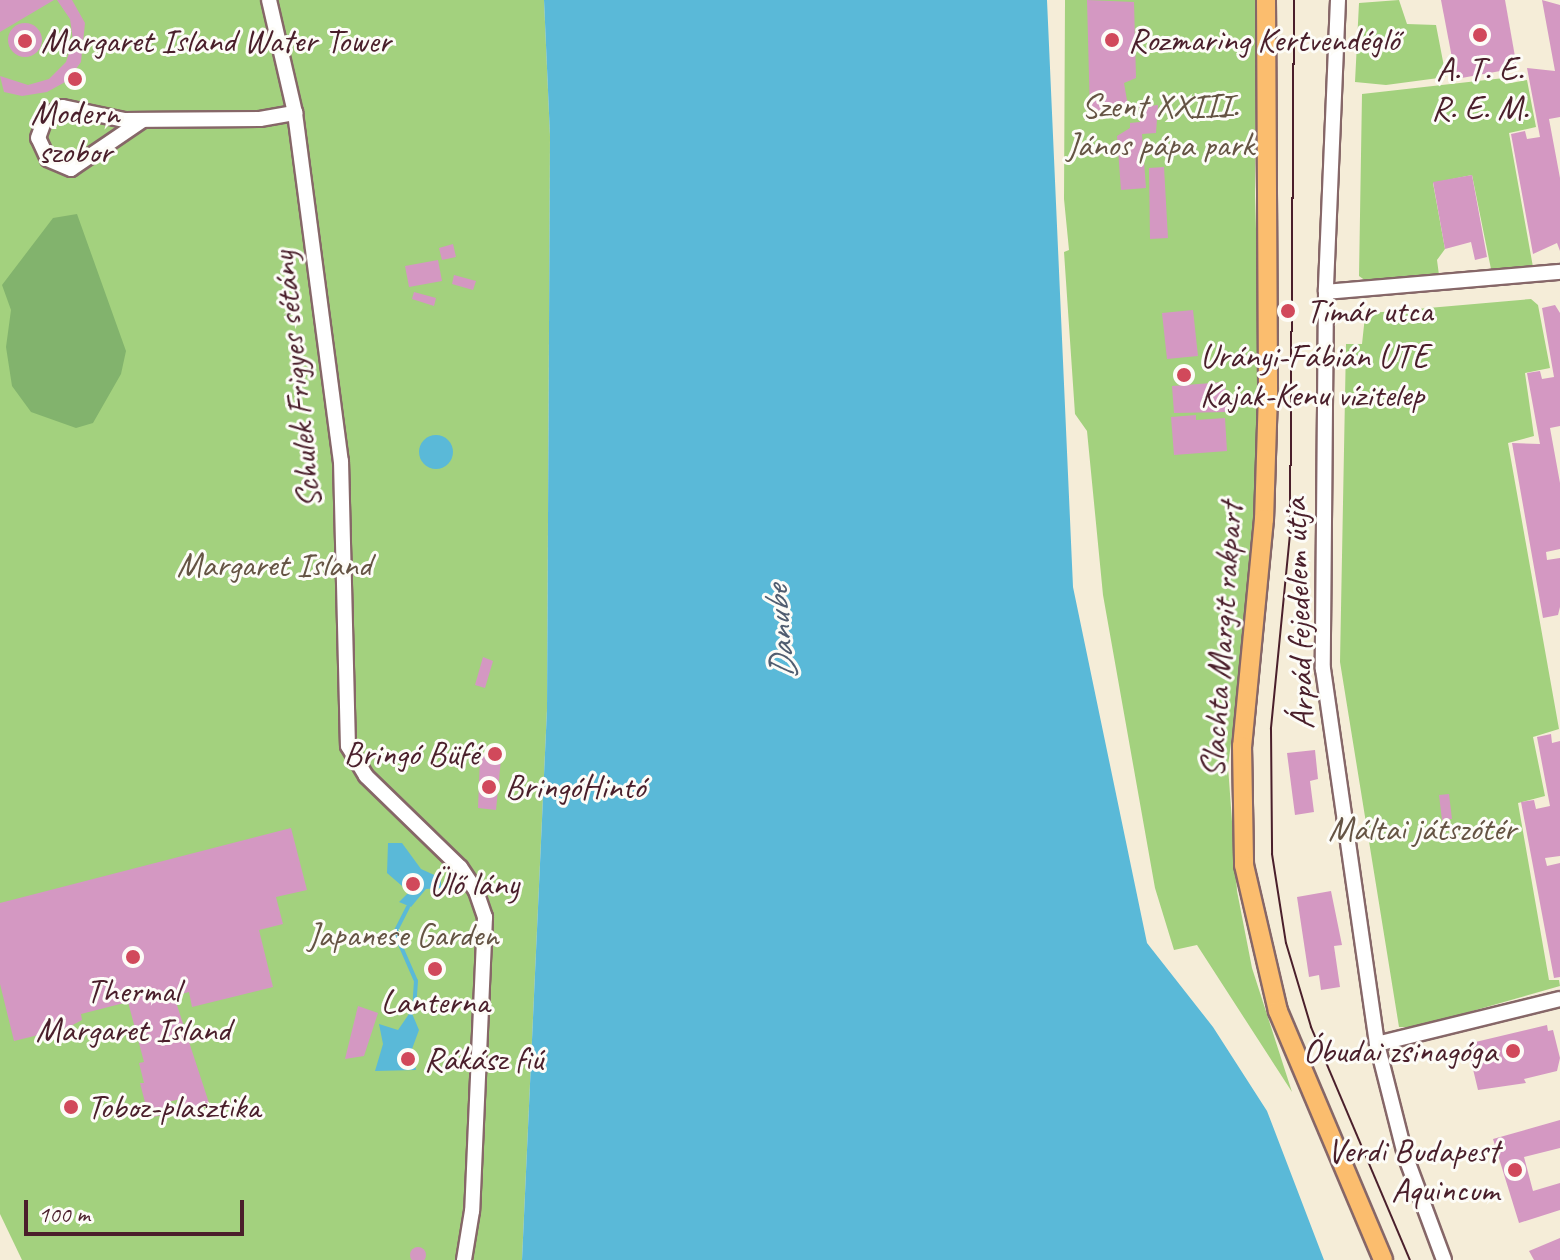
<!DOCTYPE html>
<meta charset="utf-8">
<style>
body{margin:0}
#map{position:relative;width:1560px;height:1260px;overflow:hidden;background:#f5edd8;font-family:Caveat,sans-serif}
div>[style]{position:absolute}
.green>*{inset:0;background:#a3d17e}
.forest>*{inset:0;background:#82b36d}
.water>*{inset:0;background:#5ab9d8}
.round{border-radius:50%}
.stream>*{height:4px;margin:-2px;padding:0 2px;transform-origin:2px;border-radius:2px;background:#5ab9d8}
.building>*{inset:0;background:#d498c2}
.roads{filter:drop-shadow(2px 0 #866768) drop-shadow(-2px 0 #866768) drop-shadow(0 2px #866768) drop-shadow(0 -2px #866768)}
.minor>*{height:14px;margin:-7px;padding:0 7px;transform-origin:7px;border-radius:7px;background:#fff}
.major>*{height:18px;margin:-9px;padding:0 9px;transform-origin:9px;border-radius:9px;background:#fbbd6e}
.tram>*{height:2px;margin:-1px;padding:0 1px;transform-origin:1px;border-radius:1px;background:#4a1f2b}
.dots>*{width:22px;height:22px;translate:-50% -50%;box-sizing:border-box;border:4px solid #fdfcf7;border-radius:50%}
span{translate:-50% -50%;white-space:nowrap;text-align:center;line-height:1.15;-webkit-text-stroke:6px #fdfcf7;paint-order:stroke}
.poi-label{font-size:34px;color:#4a1f2b}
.left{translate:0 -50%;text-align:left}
.right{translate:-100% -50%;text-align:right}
.park-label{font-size:34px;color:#655444}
.street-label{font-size:34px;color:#4a1f2b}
.water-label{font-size:36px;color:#505d70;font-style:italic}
.scale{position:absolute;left:24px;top:1200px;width:220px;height:36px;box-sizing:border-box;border:4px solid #4a1f2b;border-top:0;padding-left:10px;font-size:24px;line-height:28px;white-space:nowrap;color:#4a1f2b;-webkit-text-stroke:6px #fdfcf7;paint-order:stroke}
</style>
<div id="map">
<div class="green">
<div style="clip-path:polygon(0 0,544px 0,550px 136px,547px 709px,522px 1260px,22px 1260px,0 1214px)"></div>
<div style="clip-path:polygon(1065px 0,1256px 0,1255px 196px,1264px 494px,1228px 766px,1237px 891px,1252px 968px,1292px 1092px,1197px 945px,1174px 950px,1155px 888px,1103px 595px,1087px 431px,1075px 414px,1064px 252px,1069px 250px,1064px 199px)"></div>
<div style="clip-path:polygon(1399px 0,1407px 24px,1436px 25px,1446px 77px,1386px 85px,1355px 82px,1359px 3px)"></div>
<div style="clip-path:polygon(1504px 78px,1505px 84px,1527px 80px,1536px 127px,1509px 133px,1533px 267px,1491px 269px,1472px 175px,1433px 183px,1445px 249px,1437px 260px,1439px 275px,1366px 281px,1359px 276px,1362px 94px)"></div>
<div style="clip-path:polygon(1531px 299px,1538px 305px,1550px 368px,1525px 373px,1534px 436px,1508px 443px,1559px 729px,1533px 737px,1545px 796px,1518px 803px,1549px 980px,1559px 980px,1560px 986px,1416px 1027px,1399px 1027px,1340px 662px,1346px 344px,1362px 344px,1365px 316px,1371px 313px)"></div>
</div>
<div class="forest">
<div style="clip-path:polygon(77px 214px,126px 351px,121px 374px,93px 423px,76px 428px,31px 412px,12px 386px,6px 347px,11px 310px,2px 285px,53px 218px)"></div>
</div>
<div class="water">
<div style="clip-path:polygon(544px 0,1047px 0,1073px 587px,1147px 943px,1213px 1027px,1267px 1111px,1324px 1260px,522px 1260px,547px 709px,550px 136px)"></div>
<div class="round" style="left:419px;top:435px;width:34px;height:34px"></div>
<div style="clip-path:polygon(388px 843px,402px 843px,421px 869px,441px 878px,441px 888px,426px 889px,411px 907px,399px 902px,409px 892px,387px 873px)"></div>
<div style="clip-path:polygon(411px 1011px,419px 1030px,412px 1049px,416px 1070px,375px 1071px,383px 1044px,379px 1024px,398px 1030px)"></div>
</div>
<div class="stream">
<div style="left:408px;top:907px;width:29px;rotate:117deg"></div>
<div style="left:395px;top:933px;width:52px;rotate:66.4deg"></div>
<div style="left:416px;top:981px;width:31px;rotate:94deg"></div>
</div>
<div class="building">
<div style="clip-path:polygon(0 0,54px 0,0 32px)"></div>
<div style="clip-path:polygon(57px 0,72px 0,85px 23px,81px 62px,67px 81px,47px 92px,22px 96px,4px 92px,0 76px,28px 85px,49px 79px,66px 62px,73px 40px,70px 19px)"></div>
<div style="clip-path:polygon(1087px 0,1134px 2px,1136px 78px,1124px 83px,1128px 106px,1119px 106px,1120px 115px,1090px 115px)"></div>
<div style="clip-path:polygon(1441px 0,1505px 0,1517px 68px,1456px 79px)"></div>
<div style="clip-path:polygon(1542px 0,1560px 5px,1560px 117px,1549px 119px,1560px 178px,1560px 251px,1557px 243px,1533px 254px,1511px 134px,1525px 131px,1527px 139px,1540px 137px,1527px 68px,1555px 71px)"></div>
<div class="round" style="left:8px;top:23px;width:34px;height:34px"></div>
<div style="clip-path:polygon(1158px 105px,1156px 133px,1142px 134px,1146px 188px,1121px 190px,1117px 136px,1130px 128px,1130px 123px,1140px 122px,1139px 107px)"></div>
<div style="clip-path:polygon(1164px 167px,1168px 238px,1150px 239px,1149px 168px)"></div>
<div style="clip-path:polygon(1472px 175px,1487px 257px,1475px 260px,1471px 242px,1445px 249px,1433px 182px)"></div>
<div style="clip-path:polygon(453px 244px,456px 257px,442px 260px,439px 248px)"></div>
<div style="clip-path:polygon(438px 260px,442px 281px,409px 287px,405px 266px)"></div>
<div style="clip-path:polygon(454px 275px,476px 281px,473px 290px,452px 284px)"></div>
<div style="clip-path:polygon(414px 292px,436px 298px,434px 306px,412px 299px)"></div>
<div style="clip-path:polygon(1555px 305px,1560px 313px,1560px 426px,1550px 428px,1560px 483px,1560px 549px,1546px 552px,1547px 560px,1560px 558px,1560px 607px,1558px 615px,1543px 618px,1512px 443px,1540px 444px,1527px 373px,1540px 371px,1542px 379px,1554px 377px,1542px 308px)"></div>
<div style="clip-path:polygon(1193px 310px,1198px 356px,1167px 359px,1162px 313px)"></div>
<div style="clip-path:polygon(1225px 382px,1227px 412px,1174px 413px,1172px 386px)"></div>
<div style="clip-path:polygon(1196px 415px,1196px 420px,1225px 418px,1227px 451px,1174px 455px,1171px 417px)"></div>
<div style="clip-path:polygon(483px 657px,493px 661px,485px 688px,475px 685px)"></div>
<div style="clip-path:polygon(1551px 734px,1552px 743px,1560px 741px,1560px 856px,1545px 858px,1547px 866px,1560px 863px,1560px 977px,1554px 978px,1521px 802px,1534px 800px,1536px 809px,1550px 806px,1537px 737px)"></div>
<div style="clip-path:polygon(494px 749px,501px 759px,496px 810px,478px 808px,480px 758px)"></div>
<div style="clip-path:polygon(1315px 750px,1318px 779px,1310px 781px,1314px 812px,1295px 815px,1287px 753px)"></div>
<div style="clip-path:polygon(1449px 794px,1452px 819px,1442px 820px,1439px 795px)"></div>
<div style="clip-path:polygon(291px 828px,307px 890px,276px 897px,283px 924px,259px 930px,273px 987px,192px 1007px,189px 992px,174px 996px,209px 1103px,184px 1110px,181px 1099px,167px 1102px,170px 1113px,149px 1118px,140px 1083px,144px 1083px,139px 1063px,144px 1062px,128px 1002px,81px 1014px,82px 1020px,67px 1028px,14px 1041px,0 984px,0 903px)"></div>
<div style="clip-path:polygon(1331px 891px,1342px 945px,1334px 946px,1340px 987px,1321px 990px,1319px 975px,1309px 977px,1297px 897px)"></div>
<div style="clip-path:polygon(358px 1006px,378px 1013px,364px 1056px,345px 1059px)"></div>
<div style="clip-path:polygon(1547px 1025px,1548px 1031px,1553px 1030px,1560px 1058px,1557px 1071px,1524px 1079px,1526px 1083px,1478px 1090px,1467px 1044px)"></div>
<div style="clip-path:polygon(1560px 1120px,1560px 1148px,1524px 1157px,1533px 1191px,1560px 1183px,1560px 1210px,1519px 1223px,1493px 1139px)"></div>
<div style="clip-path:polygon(1560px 1238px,1560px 1260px,1534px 1260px,1529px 1251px)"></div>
<div class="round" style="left:410px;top:1247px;width:16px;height:16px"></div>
</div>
<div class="roads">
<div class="minor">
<div style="left:269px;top:0;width:116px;rotate:77deg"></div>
<div style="left:295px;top:113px;width:351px;rotate:82.5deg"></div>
<div style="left:341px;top:461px;width:285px;rotate:88.6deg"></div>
<div style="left:348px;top:746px;width:35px;rotate:59deg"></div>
<div style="left:366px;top:776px;width:131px;rotate:44.1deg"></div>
<div style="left:460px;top:867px;width:29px;rotate:56deg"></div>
<div style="left:476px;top:891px;width:28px;rotate:71deg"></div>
<div style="left:485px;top:917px;width:294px;rotate:92.5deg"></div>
<div style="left:472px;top:1211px;width:50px;rotate:99.3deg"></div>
<div style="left:1338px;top:0;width:292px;rotate:92.4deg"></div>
<div style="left:1326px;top:292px;width:377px;rotate:90.5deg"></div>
<div style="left:1323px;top:669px;width:379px;rotate:81.8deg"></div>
<div style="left:1377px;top:1044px;width:114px;rotate:75.8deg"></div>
<div style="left:1405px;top:1155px;width:112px;rotate:69.6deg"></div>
<div style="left:143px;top:120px;width:87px;rotate:145.8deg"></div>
<div style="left:71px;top:169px;width:25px;rotate:-157deg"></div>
<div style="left:48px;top:159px;width:23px;rotate:-115deg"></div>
<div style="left:38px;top:138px;width:23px;rotate:-70deg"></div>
<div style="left:46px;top:116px;width:19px;rotate:-28deg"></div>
<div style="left:63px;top:107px;width:62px;rotate:12deg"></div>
<div style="left:124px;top:120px;width:136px;rotate:-0.4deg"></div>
<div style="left:260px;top:119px;width:36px;rotate:-10deg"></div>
<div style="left:1326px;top:292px;width:235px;rotate:-4.9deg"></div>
<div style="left:1377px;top:1044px;width:188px;rotate:-13.8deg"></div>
</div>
<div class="major">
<div style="left:1266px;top:0;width:393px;rotate:89.7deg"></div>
<div style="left:1268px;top:393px;width:126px;rotate:91.8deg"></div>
<div style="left:1264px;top:519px;width:228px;rotate:95.5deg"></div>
<div style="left:1242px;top:746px;width:119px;rotate:89deg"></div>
<div style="left:1244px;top:865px;width:150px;rotate:76.9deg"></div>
<div style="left:1278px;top:1011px;width:270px;rotate:67.1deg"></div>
</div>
</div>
<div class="tram">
<div style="left:1294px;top:0;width:534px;rotate:90.43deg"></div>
<div style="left:1290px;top:534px;width:196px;rotate:95.6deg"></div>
<div style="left:1271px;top:729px;width:125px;rotate:89.5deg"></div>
<div style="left:1272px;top:854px;width:90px;rotate:81.1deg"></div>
<div style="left:1286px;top:943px;width:88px;rotate:73.4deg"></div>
<div style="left:1311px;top:1027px;width:253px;rotate:67deg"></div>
</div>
<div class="dots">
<div style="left:1480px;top:35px;background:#d1495b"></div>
<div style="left:1112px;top:40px;background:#d1495b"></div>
<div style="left:25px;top:41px;background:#d1495b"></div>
<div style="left:75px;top:79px;background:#d1495b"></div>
<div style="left:1288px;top:311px;background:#d1495b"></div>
<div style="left:1184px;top:375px;background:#d1495b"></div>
<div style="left:495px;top:754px;background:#d1495b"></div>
<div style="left:489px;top:787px;background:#d1495b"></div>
<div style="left:413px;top:884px;background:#d1495b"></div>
<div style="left:133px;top:957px;background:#d1495b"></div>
<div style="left:435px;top:969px;background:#d1495b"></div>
<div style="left:1513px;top:1051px;background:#d1495b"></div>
<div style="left:408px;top:1059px;background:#d1495b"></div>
<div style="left:71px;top:1107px;background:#d1495b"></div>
<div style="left:1515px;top:1170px;background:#d1495b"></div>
</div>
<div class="poi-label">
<span class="left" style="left:1128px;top:40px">Rozmaring Kertvendéglő</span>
<span class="left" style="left:41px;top:41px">Margaret Island Water Tower</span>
<span style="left:1480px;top:88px">A. T. E.<br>R. E. M.</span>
<span style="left:75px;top:132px">Modern<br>szobor</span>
<span class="left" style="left:1306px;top:311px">Tímár utca</span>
<span class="left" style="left:1200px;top:375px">Urányi-Fábián UTE<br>Kajak-Kenu vízitelep</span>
<span class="right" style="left:479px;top:754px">Bringó Büfé</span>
<span class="left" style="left:505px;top:787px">BringóHintó</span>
<span class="left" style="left:429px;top:884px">Ülő lány</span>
<span style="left:133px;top:1010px">Thermal<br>Margaret Island</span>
<span style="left:435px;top:1002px">Lanterna</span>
<span class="right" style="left:1497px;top:1051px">Óbudai zsinagóga</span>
<span class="left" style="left:424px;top:1059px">Rákász fiú</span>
<span class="left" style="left:87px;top:1107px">Toboz-plasztika</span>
<span class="right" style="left:1499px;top:1170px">Verdi Budapest<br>Aquincum</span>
</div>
<div class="park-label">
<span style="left:1160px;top:125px">Szent XXIII.<br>János pápa park</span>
<span style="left:274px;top:565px">Margaret Island</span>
<span style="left:1422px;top:829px">Máltai játszótér</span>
<span style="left:403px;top:935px">Japanese Garden</span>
</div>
<div class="street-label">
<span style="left:296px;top:380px;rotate:-96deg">Schulek Frigyes sétány</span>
<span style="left:1298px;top:614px;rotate:-92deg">Árpád fejedelem útja</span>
<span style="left:1221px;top:640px;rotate:-86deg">Slachta Margit rakpart</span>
</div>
<div class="water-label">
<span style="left:780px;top:633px;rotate:-95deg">Danube</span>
</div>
<div class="scale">100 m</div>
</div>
